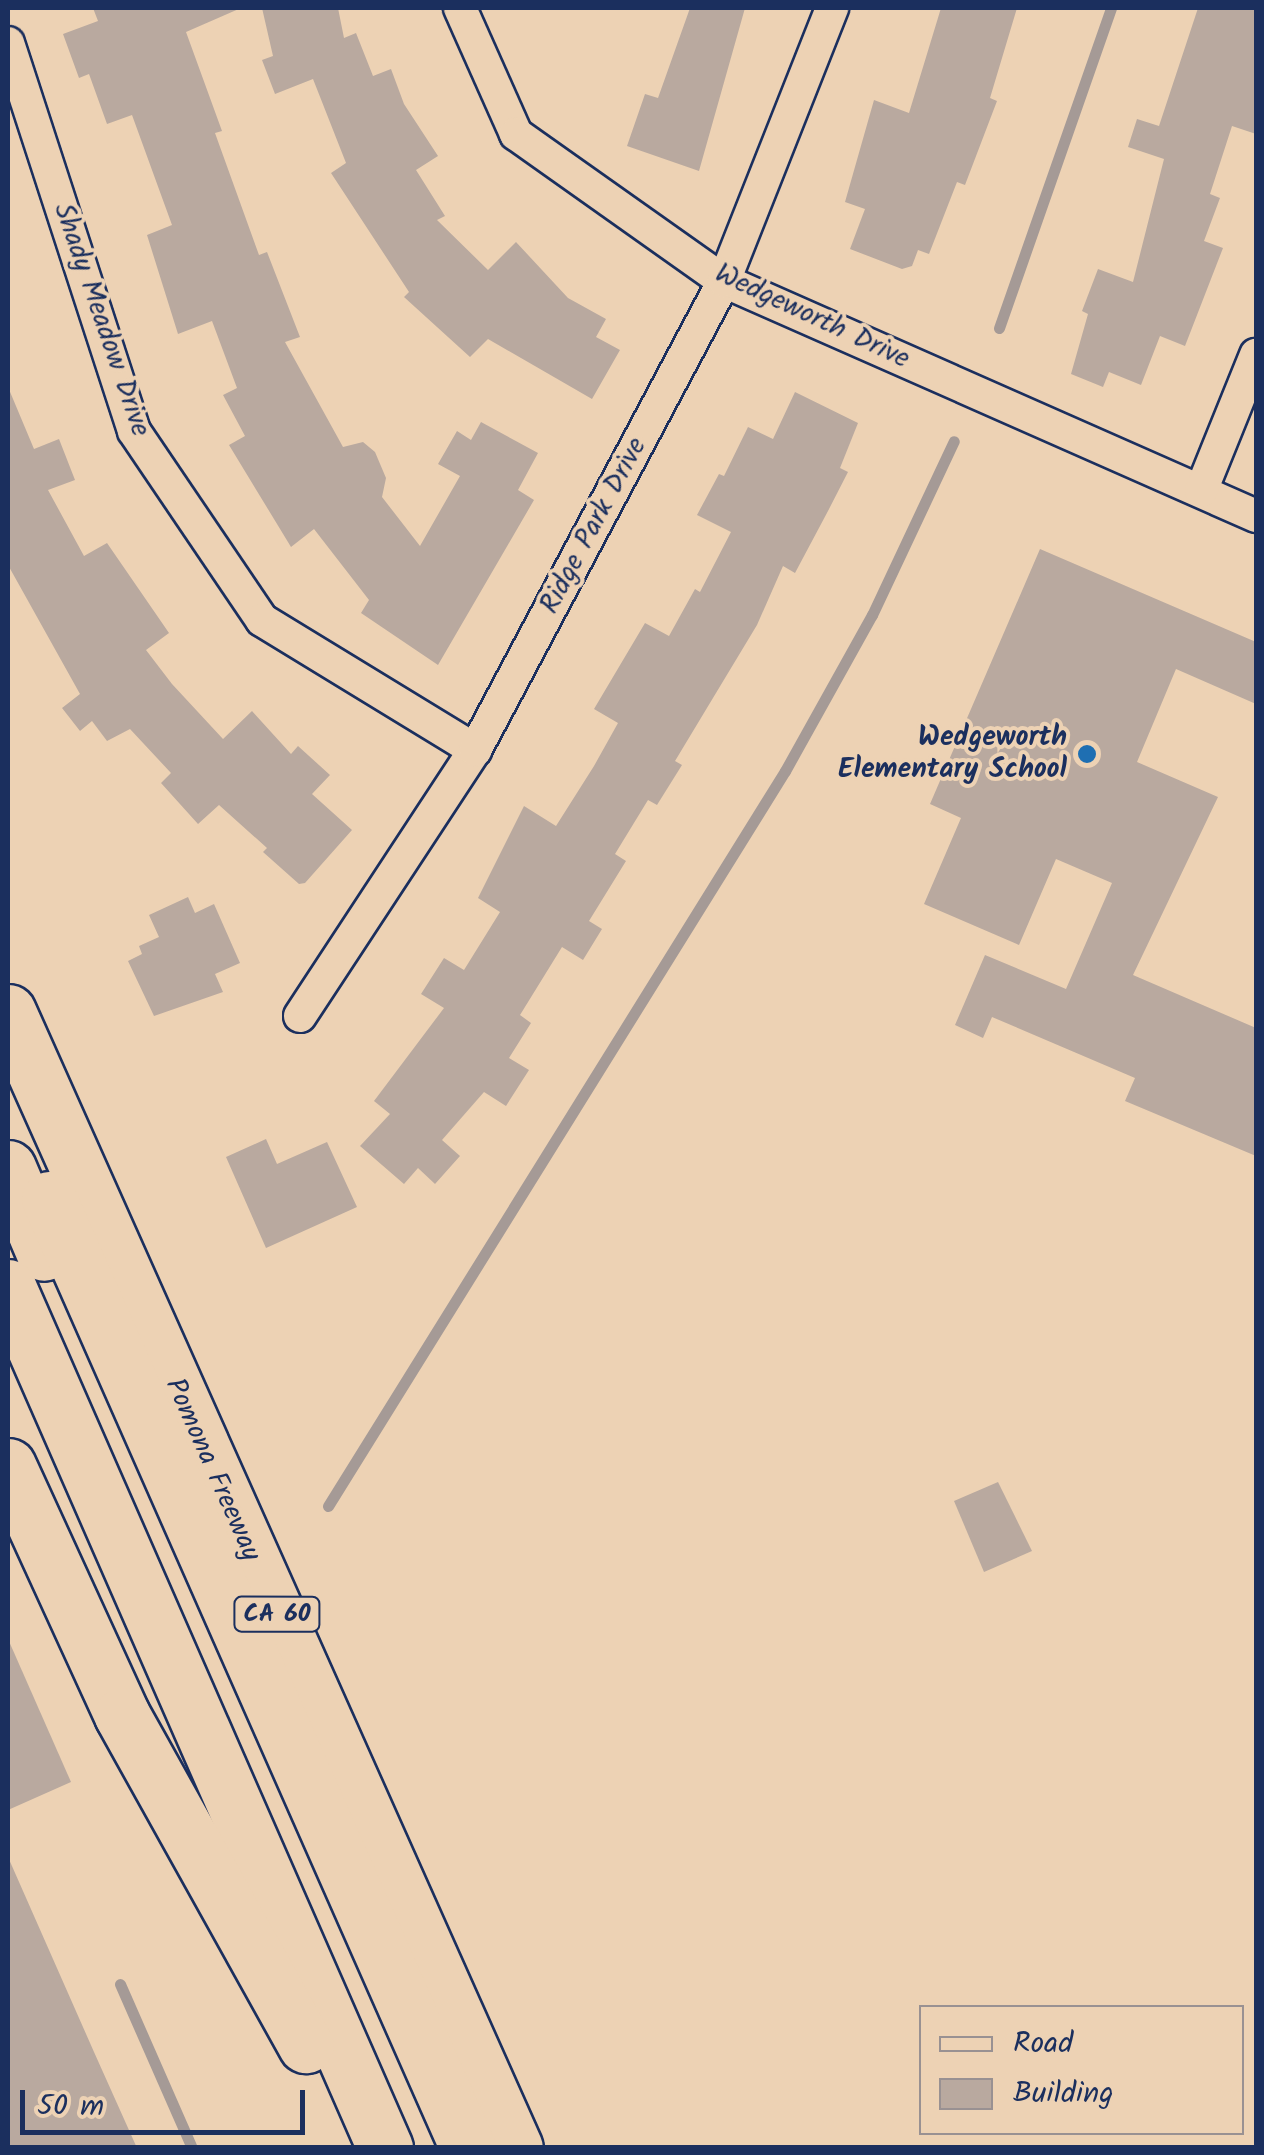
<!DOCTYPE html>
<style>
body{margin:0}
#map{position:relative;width:1264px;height:2155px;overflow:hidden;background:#edd2b4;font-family:Kalam,sans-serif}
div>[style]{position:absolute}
.stream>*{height:11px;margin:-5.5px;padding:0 5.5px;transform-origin:5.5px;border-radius:5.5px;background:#a59a96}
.building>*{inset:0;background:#b9a99f}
.roads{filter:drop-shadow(2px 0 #1b2f5e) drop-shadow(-2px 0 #1b2f5e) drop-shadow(0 2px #1b2f5e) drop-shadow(0 -2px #1b2f5e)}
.street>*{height:32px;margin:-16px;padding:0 16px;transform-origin:16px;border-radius:16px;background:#edd2b4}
.highway>*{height:55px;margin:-27.5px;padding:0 27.5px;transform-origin:27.5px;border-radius:27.5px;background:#edd2b4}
.dots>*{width:28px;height:28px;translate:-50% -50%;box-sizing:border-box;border:5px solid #edd2b4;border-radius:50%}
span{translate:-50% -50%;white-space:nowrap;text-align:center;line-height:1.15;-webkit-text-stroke:8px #edd2b4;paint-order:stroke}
.shield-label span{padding:2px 8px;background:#edd2b4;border:2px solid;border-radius:8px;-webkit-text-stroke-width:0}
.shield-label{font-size:25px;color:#1b2f5e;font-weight:700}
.street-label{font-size:28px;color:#1b2f5e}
.poi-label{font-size:28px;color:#1b2f5e;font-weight:700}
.right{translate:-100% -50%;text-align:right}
.frame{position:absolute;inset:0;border:10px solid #1b2f5e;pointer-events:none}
.legend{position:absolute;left:919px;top:2005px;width:325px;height:130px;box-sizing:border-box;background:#edd2b4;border:2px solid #999192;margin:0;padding:12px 18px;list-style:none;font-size:30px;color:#1b2f5e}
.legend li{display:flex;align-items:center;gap:20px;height:50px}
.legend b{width:50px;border:2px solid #999192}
.scale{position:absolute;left:20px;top:2090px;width:285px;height:45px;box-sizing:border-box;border:5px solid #1b2f5e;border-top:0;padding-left:12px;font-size:30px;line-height:35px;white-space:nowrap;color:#1b2f5e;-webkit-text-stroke:8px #edd2b4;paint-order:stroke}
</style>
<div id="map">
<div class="stream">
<div style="left:999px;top:328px;width:339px;rotate:-70.7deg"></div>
<div style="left:328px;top:1506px;width:865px;rotate:-58.13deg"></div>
<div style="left:785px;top:771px;width:179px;rotate:-60.9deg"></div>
<div style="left:872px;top:615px;width:192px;rotate:-64.8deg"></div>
<div style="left:120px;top:1984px;width:179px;rotate:66.3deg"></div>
</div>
<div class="building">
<div style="clip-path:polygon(93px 8px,241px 8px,186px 32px,222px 131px,215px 133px,259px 255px,267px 252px,300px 337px,285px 342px,343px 447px,363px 442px,375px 452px,386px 478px,382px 497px,420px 546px,460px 476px,438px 464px,457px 431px,471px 440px,481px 422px,538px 453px,518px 490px,534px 500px,438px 665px,361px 613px,369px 600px,314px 529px,291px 547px,229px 445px,245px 436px,223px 395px,237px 388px,212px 321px,178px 334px,147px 235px,172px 225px,132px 115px,107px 124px,89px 74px,79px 78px,63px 34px,98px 21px)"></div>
<div style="clip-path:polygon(262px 8px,338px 8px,344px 38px,356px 33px,373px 76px,391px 69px,404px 104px,438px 156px,416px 170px,445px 216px,437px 220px,488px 270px,516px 242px,568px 298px,606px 319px,596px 337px,620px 350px,592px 399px,488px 339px,470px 357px,404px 297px,409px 292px,331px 173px,346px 163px,313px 79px,275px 94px,262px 60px,273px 56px)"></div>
<div style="clip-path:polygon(690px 8px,745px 8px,699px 171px,627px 146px,645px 94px,658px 98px)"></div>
<div style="clip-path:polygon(941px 8px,1017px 8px,990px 98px,997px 101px,965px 185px,957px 182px,929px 254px,918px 250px,912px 266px,902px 269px,850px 249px,865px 209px,845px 202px,874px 100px,909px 113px)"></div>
<div style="clip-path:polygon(1198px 8px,1256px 8px,1256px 134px,1232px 126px,1210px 194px,1220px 198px,1204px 241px,1223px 248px,1185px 346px,1160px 336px,1141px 385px,1109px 372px,1103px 387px,1071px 374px,1088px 314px,1082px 311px,1098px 269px,1133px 282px,1164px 159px,1128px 147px,1137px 119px,1159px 126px)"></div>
<div style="clip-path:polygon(8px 387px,34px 449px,59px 439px,75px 480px,48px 490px,84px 556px,107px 543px,169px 633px,146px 650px,172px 684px,223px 739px,252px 711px,291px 754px,298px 746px,330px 775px,312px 794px,352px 830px,305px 883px,299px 884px,263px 852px,267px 848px,219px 805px,198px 824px,161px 783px,171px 773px,130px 729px,107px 741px,92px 721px,80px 731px,62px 708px,80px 694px,8px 565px)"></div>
<div style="clip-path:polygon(795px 392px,858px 423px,840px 468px,848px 472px,828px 511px,795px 573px,783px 566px,757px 625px,675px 761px,682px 765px,657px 805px,648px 800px,615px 854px,626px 861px,589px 921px,602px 929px,583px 960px,562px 947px,520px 1015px,531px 1023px,509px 1058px,529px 1070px,506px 1106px,484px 1092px,442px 1140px,460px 1156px,435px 1184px,418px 1168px,404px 1184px,360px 1146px,390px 1114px,374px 1101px,444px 1008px,421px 994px,444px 958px,464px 970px,500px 912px,478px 898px,524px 806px,556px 826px,594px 766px,618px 723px,594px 709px,645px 623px,669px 636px,695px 589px,700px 592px,731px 532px,697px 515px,719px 474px,724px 476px,748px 427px,773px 439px)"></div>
<div style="clip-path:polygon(1040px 549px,1256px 642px,1256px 704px,1176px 669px,1137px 762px,1218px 797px,1133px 975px,1256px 1028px,1256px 1156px,1125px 1101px,1135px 1078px,992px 1017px,983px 1038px,955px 1025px,985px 955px,1066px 989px,1112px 883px,1056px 859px,1019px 945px,924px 904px,961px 818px,930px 804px)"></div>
<div style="clip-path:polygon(188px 897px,195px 913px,214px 904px,240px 963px,215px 974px,223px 992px,154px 1016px,128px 961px,142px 954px,139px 946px,159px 937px,149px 915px)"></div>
<div style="clip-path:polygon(266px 1139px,277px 1164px,327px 1142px,357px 1207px,266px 1248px,226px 1157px)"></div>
<div style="clip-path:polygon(998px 1482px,1032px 1551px,984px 1572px,954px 1501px)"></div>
<div style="clip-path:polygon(8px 1639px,71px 1782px,8px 1810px)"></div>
<div style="clip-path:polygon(8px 1857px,94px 2052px,137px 2148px,8px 2148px)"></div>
</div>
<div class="roads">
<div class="street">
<div style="left:460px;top:8px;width:138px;rotate:66deg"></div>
<div style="left:516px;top:134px;width:255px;rotate:35.3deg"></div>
<div style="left:724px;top:281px;width:582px;rotate:23.83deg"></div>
<div style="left:8px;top:43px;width:408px;rotate:72deg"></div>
<div style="left:134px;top:431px;width:228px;rotate:55.9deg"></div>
<div style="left:262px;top:620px;width:250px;rotate:31.4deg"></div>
<div style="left:1201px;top:491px;width:147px;rotate:-68deg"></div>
<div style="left:300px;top:1016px;width:318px;rotate:-56.7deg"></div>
<div style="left:475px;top:750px;width:531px;rotate:-62.04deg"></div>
<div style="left:724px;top:281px;width:294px;rotate:-68.4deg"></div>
</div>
<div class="highway">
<div style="left:8px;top:1012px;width:1244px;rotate:65.95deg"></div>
<div style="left:8px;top:1168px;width:92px;rotate:67deg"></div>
<div style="left:49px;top:1199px;width:1037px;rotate:66.18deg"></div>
<div style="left:8px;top:1287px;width:940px;rotate:66.35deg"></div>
<div style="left:8px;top:1466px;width:274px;rotate:65.4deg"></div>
<div style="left:122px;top:1715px;width:378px;rotate:60.9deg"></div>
</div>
</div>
<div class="dots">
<div style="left:1087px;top:754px;background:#1f6fb2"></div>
</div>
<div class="shield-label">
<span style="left:277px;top:1614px">CA 60</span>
</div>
<div class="street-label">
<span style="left:812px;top:317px;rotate:25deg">Wedgeworth Drive</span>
<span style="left:101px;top:320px;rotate:71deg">Shady Meadow Drive</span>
<span style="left:594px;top:526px;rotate:-62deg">Ridge Park Drive</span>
<span style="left:212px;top:1470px;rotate:66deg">Pomona Freeway</span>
</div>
<div class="poi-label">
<span class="right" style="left:1067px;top:754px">Wedgeworth<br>Elementary School</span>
</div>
<div class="frame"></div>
<ul class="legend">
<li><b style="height:12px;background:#edd2b4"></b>Road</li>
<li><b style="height:28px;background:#b9a99f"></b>Building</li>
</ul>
<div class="scale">50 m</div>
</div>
